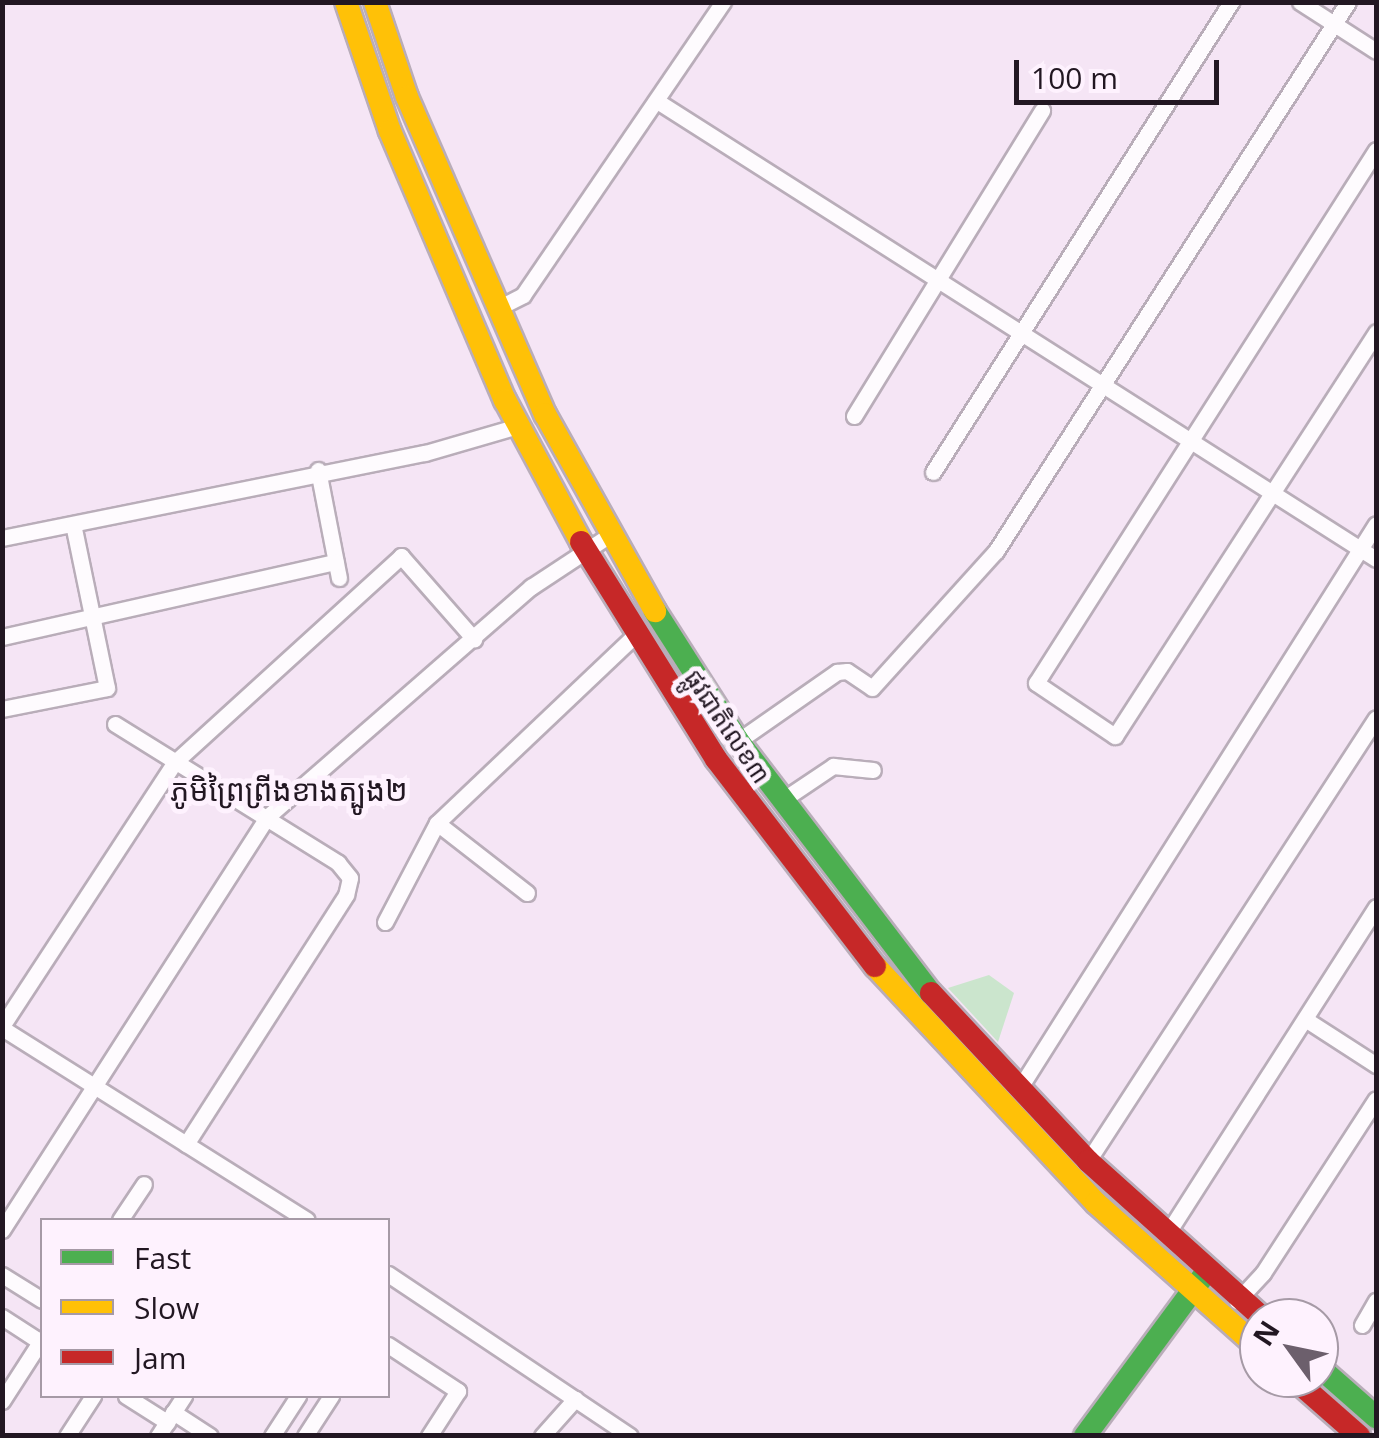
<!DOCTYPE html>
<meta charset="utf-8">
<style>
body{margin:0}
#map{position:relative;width:1379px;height:1438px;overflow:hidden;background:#f5e5f5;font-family:"Open Sans","Noto Sans Khmer",sans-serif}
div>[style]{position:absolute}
.green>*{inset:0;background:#cbe5cd}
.roads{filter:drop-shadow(2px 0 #b9adb9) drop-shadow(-2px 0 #b9adb9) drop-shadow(0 2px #b9adb9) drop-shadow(0 -2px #b9adb9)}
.street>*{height:15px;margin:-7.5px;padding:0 7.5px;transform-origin:7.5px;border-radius:7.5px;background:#fefbfe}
.fast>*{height:22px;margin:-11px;padding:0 11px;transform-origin:11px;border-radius:11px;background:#4caf50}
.slow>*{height:22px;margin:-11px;padding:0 11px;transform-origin:11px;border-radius:11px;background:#ffc107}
.jam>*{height:22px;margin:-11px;padding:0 11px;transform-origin:11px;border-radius:11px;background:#c62828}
span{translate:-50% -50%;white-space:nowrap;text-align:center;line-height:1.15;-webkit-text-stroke:10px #fef2fe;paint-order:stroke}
.street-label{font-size:25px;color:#221722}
.quarter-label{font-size:30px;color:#221722}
.frame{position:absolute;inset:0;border:5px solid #221722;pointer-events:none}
.legend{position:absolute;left:40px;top:1218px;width:350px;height:180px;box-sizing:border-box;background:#fef2fe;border:2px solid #a69aa6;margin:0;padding:12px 18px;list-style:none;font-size:30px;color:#221722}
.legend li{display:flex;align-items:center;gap:20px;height:50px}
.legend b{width:50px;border:2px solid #a69aa6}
.north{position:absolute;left:1239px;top:1298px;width:100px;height:100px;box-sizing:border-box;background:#fef2fe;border:2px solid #a69aa6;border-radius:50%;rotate:303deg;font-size:28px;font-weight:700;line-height:40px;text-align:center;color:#221722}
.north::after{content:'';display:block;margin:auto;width:35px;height:45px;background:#6c5f6c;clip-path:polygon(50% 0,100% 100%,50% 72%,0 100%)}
.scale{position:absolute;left:1014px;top:60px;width:205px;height:45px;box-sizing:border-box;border:5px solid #221722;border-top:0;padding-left:12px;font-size:30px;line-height:35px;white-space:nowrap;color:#221722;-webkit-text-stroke:8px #fef2fe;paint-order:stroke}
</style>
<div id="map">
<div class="green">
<div style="clip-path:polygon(989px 975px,1014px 993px,998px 1042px,948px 988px)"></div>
</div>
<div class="roads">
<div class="street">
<div style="left:1300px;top:2px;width:90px;rotate:32.8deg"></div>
<div style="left:657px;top:101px;width:852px;rotate:32.5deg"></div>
<div style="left:1376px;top:150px;width:632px;rotate:122.53deg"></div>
<div style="left:1036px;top:683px;width:95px;rotate:33.9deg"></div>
<div style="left:1115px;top:736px;width:481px;rotate:-57.1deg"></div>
<div style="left:496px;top:309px;width:30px;rotate:-27deg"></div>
<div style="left:523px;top:295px;width:355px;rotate:-55.7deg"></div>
<div style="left:854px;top:416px;width:359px;rotate:-58.4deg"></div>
<div style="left:318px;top:470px;width:110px;rotate:79deg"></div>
<div style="left:933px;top:472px;width:557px;rotate:-57.62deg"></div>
<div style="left:2px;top:538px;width:431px;rotate:-11.4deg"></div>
<div style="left:425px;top:453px;width:97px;rotate:-16.2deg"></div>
<div style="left:2px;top:637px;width:342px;rotate:-12.7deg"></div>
<div style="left:2px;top:709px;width:107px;rotate:-11.3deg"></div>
<div style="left:107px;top:688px;width:167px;rotate:-101.7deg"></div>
<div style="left:115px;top:724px;width:263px;rotate:31.9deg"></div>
<div style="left:338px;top:863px;width:19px;rotate:51deg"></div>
<div style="left:350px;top:878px;width:17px;rotate:103deg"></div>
<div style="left:346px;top:895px;width:296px;rotate:122.7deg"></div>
<div style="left:738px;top:741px;width:121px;rotate:-34.9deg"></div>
<div style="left:837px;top:672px;width:10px;rotate:-6deg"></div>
<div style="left:847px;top:671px;width:30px;rotate:34deg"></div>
<div style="left:872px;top:688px;width:185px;rotate:-47.9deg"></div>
<div style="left:996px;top:551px;width:652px;rotate:-57.33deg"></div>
<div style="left:781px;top:801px;width:63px;rotate:-33.9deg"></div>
<div style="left:833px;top:766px;width:40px;rotate:5.7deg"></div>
<div style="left:437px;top:823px;width:114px;rotate:37.9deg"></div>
<div style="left:385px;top:922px;width:112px;rotate:-62.3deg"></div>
<div style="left:437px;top:823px;width:274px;rotate:-43.5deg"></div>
<div style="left:1305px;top:1019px;width:85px;rotate:32.9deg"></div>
<div style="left:2px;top:1026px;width:316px;rotate:-56.8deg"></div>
<div style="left:175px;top:762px;width:306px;rotate:-42.3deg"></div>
<div style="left:401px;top:556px;width:111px;rotate:48.7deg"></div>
<div style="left:2px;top:1028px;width:360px;rotate:32.2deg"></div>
<div style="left:1019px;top:1089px;width:668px;rotate:-57.71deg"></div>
<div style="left:1088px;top:1161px;width:528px;rotate:-56.97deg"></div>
<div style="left:120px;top:1220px;width:43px;rotate:-56.3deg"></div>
<div style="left:2px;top:1230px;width:489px;rotate:-57.3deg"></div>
<div style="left:266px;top:818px;width:352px;rotate:-41.1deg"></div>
<div style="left:531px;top:587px;width:95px;rotate:-33.4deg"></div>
<div style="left:1167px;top:1234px;width:388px;rotate:-57.4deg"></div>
<div style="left:388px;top:1274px;width:291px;rotate:33.8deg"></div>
<div style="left:2px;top:1275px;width:47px;rotate:32deg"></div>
<div style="left:1237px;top:1301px;width:38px;rotate:-47deg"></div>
<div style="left:1263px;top:1273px;width:207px;rotate:-57deg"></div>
<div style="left:2px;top:1317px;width:48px;rotate:33deg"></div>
<div style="left:1362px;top:1325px;width:28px;rotate:-60deg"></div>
<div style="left:388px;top:1345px;width:84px;rotate:33.3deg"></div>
<div style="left:458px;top:1391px;width:54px;rotate:122.8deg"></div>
<div style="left:126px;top:1396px;width:49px;rotate:32.4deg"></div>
<div style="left:2px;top:1401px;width:74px;rotate:-57.2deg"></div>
<div style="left:173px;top:1412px;width:44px;rotate:33deg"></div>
<div style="left:67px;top:1436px;width:48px;rotate:-57deg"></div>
<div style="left:158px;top:1436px;width:48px;rotate:-57deg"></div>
<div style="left:272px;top:1436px;width:48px;rotate:-57deg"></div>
<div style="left:305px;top:1436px;width:48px;rotate:-57deg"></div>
<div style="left:542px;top:1436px;width:50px;rotate:-48.3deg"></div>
</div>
<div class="fast">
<div style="left:655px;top:611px;width:154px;rotate:57.4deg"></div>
<div style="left:738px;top:741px;width:317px;rotate:52.6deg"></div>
<div style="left:1319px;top:1367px;width:76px;rotate:41.3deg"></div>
<div style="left:1085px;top:1436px;width:197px;rotate:-53.5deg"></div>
</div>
<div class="slow">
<div style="left:346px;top:2px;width:136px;rotate:71.2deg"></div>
<div style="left:390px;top:131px;width:293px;rotate:66.9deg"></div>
<div style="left:505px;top:400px;width:161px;rotate:61.8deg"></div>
<div style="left:375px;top:2px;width:100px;rotate:71.4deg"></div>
<div style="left:407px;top:97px;width:346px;rotate:66.5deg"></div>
<div style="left:545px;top:414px;width:226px;rotate:60.8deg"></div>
<div style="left:875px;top:966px;width:324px;rotate:47deg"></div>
<div style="left:1096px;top:1203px;width:218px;rotate:41.7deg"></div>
</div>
<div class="jam">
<div style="left:581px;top:542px;width:256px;rotate:58.1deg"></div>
<div style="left:716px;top:759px;width:261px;rotate:52.5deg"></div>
<div style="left:931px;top:993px;width:230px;rotate:46.9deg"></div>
<div style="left:1088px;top:1161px;width:235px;rotate:41.9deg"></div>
<div style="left:1293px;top:1378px;width:88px;rotate:41.3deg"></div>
</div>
</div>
<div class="street-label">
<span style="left:728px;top:726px;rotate:56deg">ផ្លូវជាតិលេខ៣</span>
</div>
<div class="quarter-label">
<span style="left:289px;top:790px">ភូមិព្រៃព្រីងខាងត្បូង២</span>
</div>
<div class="frame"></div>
<ul class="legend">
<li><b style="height:12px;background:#4caf50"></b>Fast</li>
<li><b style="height:12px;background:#ffc107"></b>Slow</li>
<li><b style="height:12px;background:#c62828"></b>Jam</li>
</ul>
<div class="north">N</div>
<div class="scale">100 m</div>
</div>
